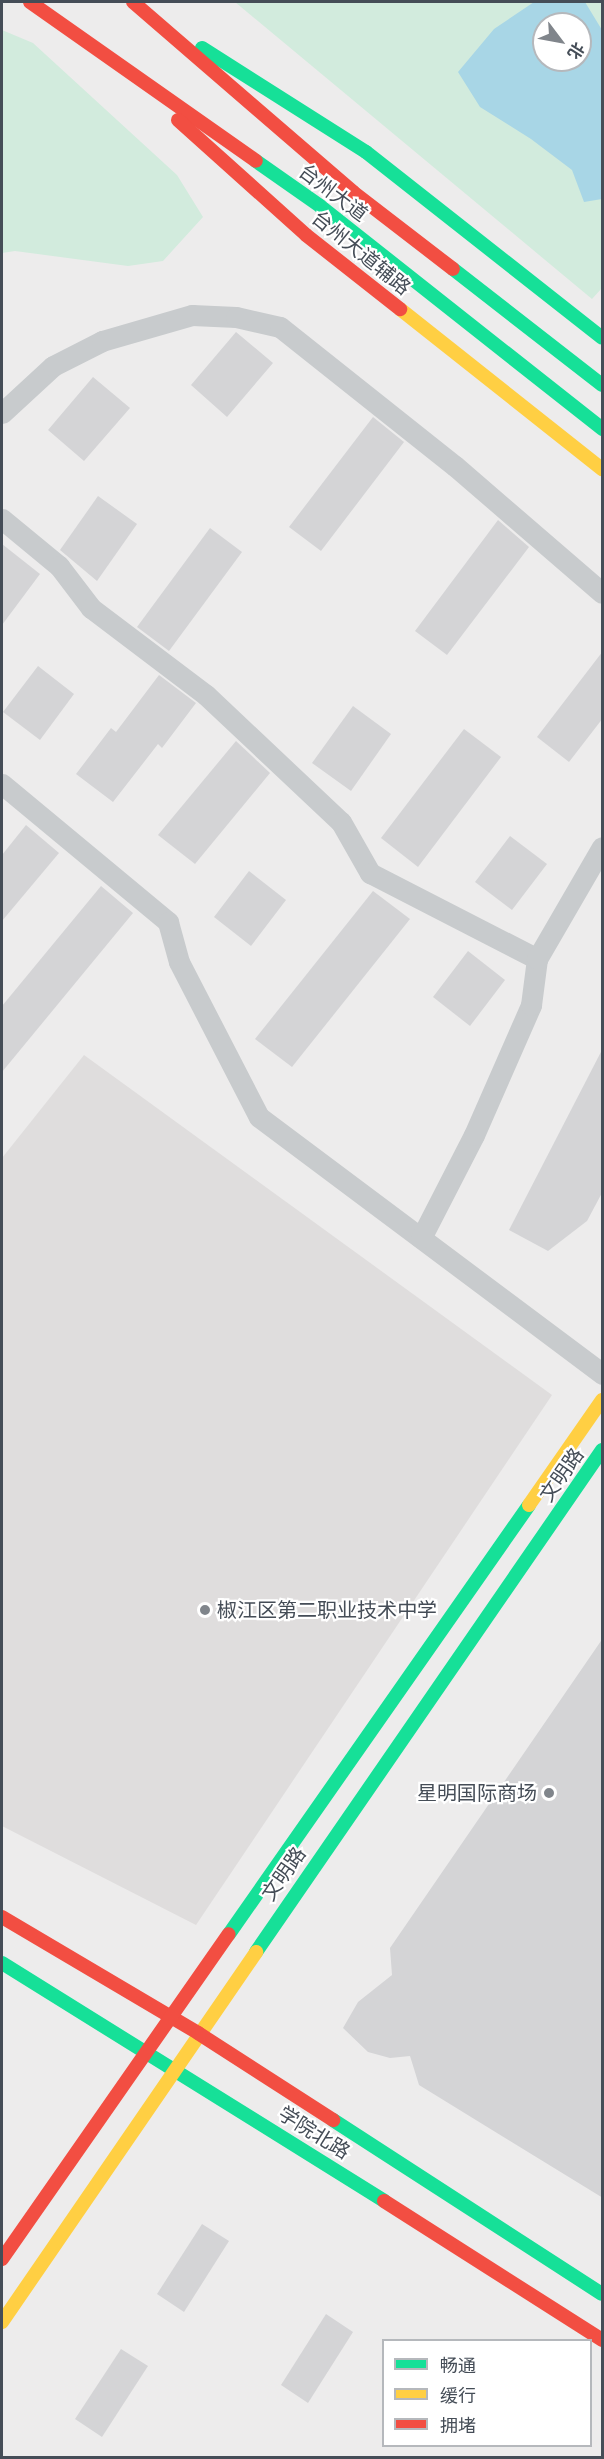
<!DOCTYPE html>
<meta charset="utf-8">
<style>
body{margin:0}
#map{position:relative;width:604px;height:2459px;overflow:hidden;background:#edecec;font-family:Cabin,"Noto Sans SC",sans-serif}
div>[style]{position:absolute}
.education>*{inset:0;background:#dfdddd}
.green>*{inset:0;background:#d2ebdd}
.water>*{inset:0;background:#a8d6e6}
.building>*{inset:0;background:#d4d4d6}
.street>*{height:21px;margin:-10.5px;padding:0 10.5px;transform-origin:10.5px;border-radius:10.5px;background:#c8cbcd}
.fast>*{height:14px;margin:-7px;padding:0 7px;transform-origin:7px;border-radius:7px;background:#16e098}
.slow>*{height:14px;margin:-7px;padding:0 7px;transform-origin:7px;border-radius:7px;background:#ffcf43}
.jam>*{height:14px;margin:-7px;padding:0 7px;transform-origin:7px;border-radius:7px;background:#f24e42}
.dots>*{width:16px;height:16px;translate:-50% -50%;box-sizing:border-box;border:3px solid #fff;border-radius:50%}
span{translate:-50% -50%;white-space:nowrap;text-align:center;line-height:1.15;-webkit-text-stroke:4.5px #fff;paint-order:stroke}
.street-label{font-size:20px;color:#454d57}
.poi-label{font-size:20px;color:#454d57}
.left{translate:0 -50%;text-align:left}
.right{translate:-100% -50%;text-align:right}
.frame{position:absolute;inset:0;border:3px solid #454d57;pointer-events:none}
.legend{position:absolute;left:382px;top:2339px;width:210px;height:108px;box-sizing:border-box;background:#fff;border:2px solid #b5b8bc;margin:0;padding:8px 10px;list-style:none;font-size:18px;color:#454d57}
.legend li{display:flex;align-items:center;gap:12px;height:30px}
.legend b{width:30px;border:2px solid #b5b8bc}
.north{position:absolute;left:532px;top:12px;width:60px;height:60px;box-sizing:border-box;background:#fff;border:2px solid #b5b8bc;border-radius:50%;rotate:122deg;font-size:16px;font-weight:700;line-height:24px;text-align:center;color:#454d57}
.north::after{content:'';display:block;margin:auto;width:21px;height:27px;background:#80858b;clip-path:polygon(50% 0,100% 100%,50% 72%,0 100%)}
</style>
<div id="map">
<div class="education">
<div style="clip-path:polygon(84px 1055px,552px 1395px,196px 1925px,2px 1826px,2px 1158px)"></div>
</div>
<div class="green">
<div style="clip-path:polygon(evenodd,235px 2px,602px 2px,602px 288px,592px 299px,235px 2px,544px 24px,580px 24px,580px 60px,544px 60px,544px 24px)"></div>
<div style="clip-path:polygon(2px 30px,33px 43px,177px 175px,203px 217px,163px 261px,128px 266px,15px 251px,2px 253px)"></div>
</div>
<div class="water">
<div style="clip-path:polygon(evenodd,534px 2px,585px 2px,602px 30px,602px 199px,584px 202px,572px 170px,531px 139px,480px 107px,458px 72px,494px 29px,534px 2px,544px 24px,580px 24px,580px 60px,544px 60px,544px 24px)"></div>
</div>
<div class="building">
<div style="clip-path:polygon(236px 332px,273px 363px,227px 417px,191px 385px)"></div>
<div style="clip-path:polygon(93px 377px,130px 408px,84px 461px,48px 430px)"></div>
<div style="clip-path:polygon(373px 417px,404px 442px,321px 551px,289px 527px)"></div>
<div style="clip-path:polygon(98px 496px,137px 524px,97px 581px,60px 550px)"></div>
<div style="clip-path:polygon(498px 520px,529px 547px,447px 655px,415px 631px)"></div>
<div style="clip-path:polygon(210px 528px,242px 552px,169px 651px,137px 627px)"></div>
<div style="clip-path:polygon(2px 544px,40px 574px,2px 625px)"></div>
<div style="clip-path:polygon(603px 651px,603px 718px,569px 762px,537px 737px)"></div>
<div style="clip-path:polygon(38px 666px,74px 694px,40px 740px,3px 712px)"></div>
<div style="clip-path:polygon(159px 675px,196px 703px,162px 748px,158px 744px,113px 802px,76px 774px,111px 728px,116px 732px)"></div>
<div style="clip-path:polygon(353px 706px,391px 734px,351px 791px,312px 763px)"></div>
<div style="clip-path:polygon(464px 729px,501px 757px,418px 867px,381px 838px)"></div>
<div style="clip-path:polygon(236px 741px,270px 773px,195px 864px,158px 835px)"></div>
<div style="clip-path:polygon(26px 825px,59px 853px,2px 921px,2px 855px)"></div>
<div style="clip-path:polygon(510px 836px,547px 864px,512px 910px,475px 882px)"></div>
<div style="clip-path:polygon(249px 871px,286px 900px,251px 946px,214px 917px)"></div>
<div style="clip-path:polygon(101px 886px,133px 913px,2px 1072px,2px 1006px)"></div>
<div style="clip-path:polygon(373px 891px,410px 919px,292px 1067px,255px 1039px)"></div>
<div style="clip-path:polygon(468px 951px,505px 980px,470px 1026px,433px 997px)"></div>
<div style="clip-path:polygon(603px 1048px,603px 1191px,587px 1221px,548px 1251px,509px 1230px)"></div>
<div style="clip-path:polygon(603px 1638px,603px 2198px,419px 2085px,410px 2056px,390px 2058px,368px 2052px,343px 2028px,358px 2002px,392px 1975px,390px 1948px)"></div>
<div style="clip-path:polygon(202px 2224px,229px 2241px,184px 2312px,157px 2294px)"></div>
<div style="clip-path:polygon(326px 2314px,353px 2332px,308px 2403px,281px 2385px)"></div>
<div style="clip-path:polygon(121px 2349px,148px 2366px,102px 2437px,75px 2419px)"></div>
</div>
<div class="street">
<div style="left:2px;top:413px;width:69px;rotate:-42.7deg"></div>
<div style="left:53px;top:366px;width:55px;rotate:-27deg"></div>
<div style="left:102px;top:341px;width:94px;rotate:-16.1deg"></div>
<div style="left:192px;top:315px;width:44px;rotate:2.6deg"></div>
<div style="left:236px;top:317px;width:45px;rotate:12.8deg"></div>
<div style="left:280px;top:327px;width:223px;rotate:38.5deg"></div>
<div style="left:455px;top:466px;width:194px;rotate:40.8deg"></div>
<div style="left:2px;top:519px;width:74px;rotate:39.5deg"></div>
<div style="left:59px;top:566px;width:53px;rotate:52.7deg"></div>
<div style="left:91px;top:608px;width:144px;rotate:37.1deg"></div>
<div style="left:206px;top:695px;width:185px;rotate:43.3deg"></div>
<div style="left:341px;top:822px;width:59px;rotate:60.4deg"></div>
<div style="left:370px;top:873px;width:188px;rotate:27.2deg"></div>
<div style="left:2px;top:784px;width:216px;rotate:39.7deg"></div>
<div style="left:168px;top:922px;width:41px;rotate:74.6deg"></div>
<div style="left:179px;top:962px;width:174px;rotate:62.7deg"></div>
<div style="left:259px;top:1117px;width:429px;rotate:36.8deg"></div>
<div style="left:421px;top:1238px;width:116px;rotate:-62.8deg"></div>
<div style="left:474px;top:1135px;width:142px;rotate:-66.3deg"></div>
<div style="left:531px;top:1005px;width:46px;rotate:-82.6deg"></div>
<div style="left:537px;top:959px;width:129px;rotate:-59.9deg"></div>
</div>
<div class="fast">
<div style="left:202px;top:48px;width:194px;rotate:32.4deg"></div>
<div style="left:366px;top:152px;width:300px;rotate:38.2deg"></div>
<div style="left:256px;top:161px;width:78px;rotate:35.1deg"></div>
<div style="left:320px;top:206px;width:360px;rotate:38.3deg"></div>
<div style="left:453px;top:269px;width:189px;rotate:37.9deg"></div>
<div style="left:229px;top:1934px;width:523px;rotate:-55.03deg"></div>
<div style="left:256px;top:1952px;width:610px;rotate:-55.42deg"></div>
<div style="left:2px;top:1963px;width:450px;rotate:31.9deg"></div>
<div style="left:333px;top:2120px;width:320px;rotate:32.9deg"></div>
</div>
<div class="slow">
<div style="left:400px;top:309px;width:258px;rotate:38.4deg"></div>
<div style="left:529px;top:1505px;width:128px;rotate:-55.2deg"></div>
<div style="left:2px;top:2322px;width:449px;rotate:-55.5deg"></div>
</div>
<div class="jam">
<div style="left:30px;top:2px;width:276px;rotate:35.1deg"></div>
<div style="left:133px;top:2px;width:291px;rotate:40.8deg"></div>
<div style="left:353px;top:192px;width:126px;rotate:37.6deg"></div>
<div style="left:178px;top:120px;width:172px;rotate:41.9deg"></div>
<div style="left:306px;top:235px;width:120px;rotate:38.2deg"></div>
<div style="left:2px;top:1917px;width:228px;rotate:30.6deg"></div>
<div style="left:198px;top:2033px;width:161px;rotate:32.8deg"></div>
<div style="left:384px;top:2201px;width:259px;rotate:32.5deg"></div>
<div style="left:2px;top:2259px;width:396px;rotate:-55.1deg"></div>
</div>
<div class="dots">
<div style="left:205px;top:1610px;background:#80858b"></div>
<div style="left:549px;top:1793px;background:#80858b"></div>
</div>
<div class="street-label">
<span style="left:333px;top:193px;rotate:37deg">台州大道</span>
<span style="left:361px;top:253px;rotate:39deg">台州大道辅路</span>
<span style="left:562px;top:1475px;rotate:-55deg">文明路</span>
<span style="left:284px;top:1874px;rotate:-55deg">文明路</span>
<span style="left:314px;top:2133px;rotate:32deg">学院北路</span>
</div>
<div class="poi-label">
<span class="left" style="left:217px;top:1610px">椒江区第二职业技术中学</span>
<span class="right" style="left:537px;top:1793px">星明国际商场</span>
</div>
<div class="frame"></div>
<ul class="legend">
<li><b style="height:8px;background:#16e098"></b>畅通</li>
<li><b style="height:8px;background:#ffcf43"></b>缓行</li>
<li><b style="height:8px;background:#f24e42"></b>拥堵</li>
</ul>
<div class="north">北</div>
</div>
